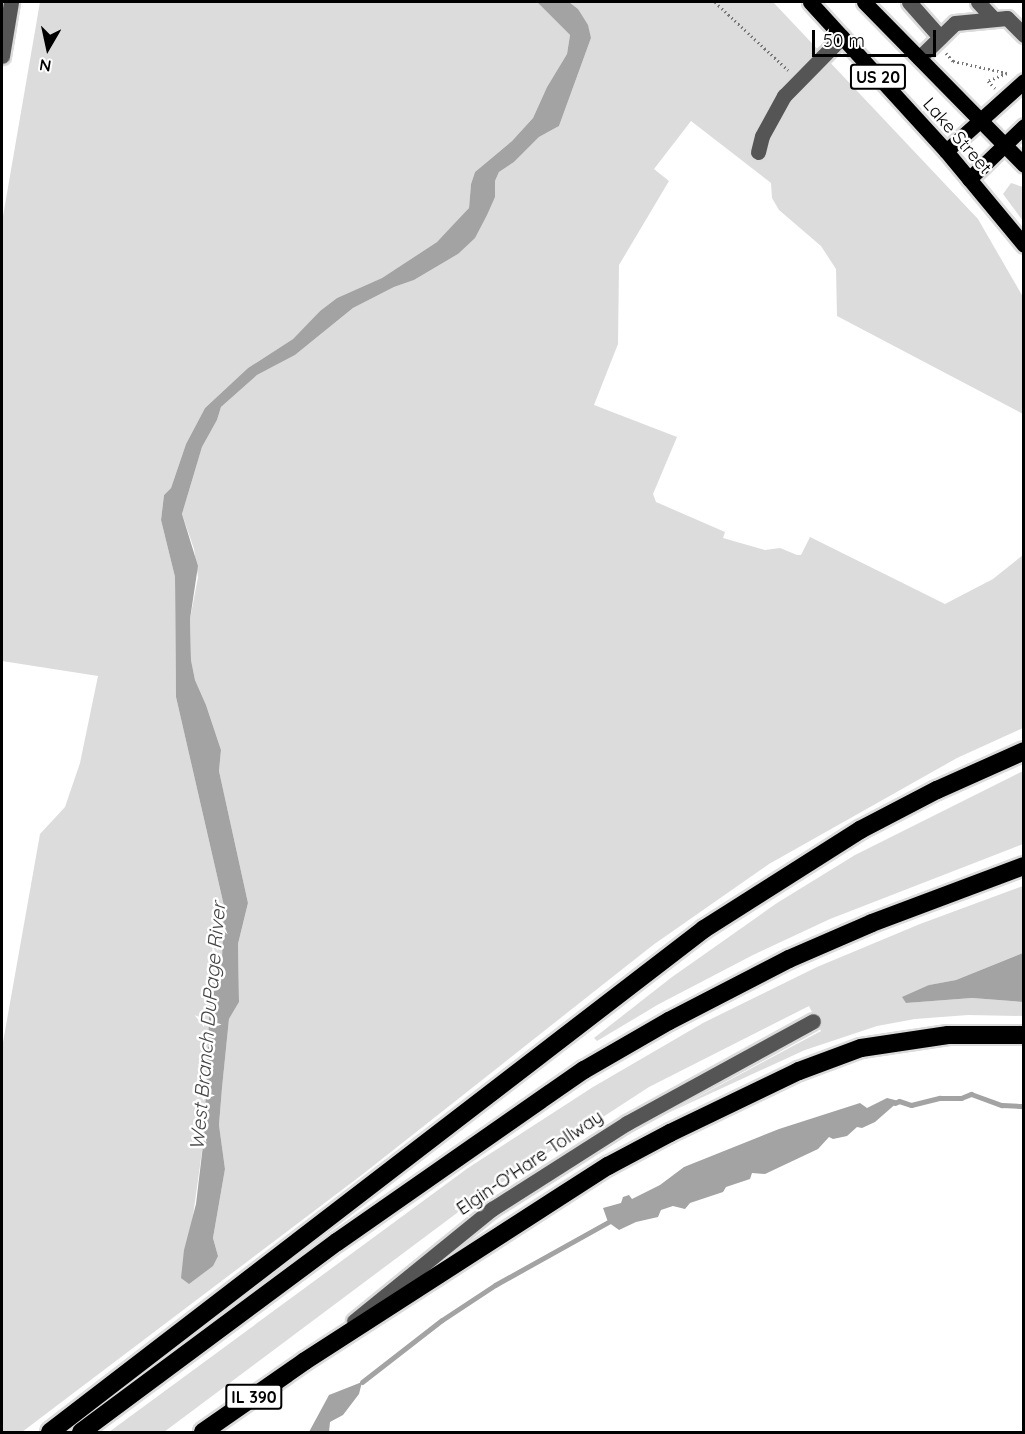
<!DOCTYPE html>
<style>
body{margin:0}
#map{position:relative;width:1025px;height:1434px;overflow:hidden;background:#fff;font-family:Quicksand,sans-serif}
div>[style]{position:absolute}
.green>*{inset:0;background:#dcdcdc}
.water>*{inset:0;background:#a3a3a3}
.stream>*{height:5px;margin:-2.5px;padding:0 2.5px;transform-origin:2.5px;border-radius:2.5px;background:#a3a3a3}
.path>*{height:3px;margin-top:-1.5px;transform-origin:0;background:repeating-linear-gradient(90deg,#777 0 1.5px,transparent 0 4.5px)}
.roads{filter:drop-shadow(2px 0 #dbdbdb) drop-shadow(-2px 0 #dbdbdb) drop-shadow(0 2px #dbdbdb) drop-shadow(0 -2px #dbdbdb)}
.minor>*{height:15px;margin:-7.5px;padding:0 7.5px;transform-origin:7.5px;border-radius:7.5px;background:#555}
.major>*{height:15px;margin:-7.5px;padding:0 7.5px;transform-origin:7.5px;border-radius:7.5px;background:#000}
.highway>*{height:18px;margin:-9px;padding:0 9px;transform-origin:9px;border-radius:9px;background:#000}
span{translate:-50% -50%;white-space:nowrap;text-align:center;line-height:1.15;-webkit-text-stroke:5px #fff;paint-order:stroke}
.shield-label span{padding:2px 4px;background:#fff;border:2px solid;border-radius:4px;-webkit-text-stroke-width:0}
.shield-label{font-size:16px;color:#000;font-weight:700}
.street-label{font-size:18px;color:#000}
.water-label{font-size:20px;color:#444;font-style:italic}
.frame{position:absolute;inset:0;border:3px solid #000;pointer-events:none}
.north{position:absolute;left:18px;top:18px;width:60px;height:60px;-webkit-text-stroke:4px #fff;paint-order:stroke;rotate:189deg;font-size:16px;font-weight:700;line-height:24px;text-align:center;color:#000}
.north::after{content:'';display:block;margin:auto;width:21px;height:27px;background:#000;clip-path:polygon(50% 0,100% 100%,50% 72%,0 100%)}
.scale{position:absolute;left:812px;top:30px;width:124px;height:27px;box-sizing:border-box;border:3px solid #000;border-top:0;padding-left:8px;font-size:18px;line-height:21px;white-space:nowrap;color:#000;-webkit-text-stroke:4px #fff;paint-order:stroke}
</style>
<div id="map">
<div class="green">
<div style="clip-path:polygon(40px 2px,537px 2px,570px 35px,567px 54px,547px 87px,533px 118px,512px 141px,475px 172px,471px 184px,469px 208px,454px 226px,437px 242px,382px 278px,337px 298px,320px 311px,293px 339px,248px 368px,205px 408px,186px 444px,171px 488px,164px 495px,161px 520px,175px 577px,176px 697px,224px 906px,222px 958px,210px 995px,204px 1137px,192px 1223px,218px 1256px,213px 1238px,225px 1169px,219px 1125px,222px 1088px,229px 1019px,239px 1002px,238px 944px,248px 903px,219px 771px,221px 750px,206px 705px,195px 680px,191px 660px,190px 619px,198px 577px,194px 549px,182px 514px,202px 447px,217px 420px,221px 407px,257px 375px,295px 355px,353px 308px,394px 287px,414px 280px,458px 254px,495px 197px,495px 181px,499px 172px,514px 162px,539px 137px,559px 126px,591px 38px,578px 9px,569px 2px,773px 2px,978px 219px,1023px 297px,1023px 414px,837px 316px,836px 269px,821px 246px,779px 210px,772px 198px,771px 183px,691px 121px,654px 169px,669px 181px,619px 265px,618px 344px,594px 405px,677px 437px,653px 494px,656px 502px,725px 532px,723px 538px,765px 550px,780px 548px,797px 555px,801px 555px,810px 537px,945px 604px,993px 579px,1023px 555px,1023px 728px,957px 758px,769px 864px,653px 945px,363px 1174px,22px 1432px,2px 1432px,2px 1048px,40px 834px,65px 807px,80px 763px,98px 676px,2px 661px,2px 222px)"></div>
<div style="clip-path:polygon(1011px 183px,1023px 187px,1023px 221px,1003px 194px)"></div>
<div style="clip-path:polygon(1023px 771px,1023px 844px,830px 919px,753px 955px,659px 1004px,597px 1041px,594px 1038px,672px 977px,777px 903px,855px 855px)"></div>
<div style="clip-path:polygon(1023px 886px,1023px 953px,956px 980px,929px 985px,906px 1003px,972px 998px,1023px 1002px,1023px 1016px,968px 1015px,915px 1019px,877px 1026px,805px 1050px,668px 1113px,821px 1031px,809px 1006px,649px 1087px,469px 1204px,164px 1432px,109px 1432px,468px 1168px,593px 1087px,703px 1023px,817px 967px,920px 924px)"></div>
</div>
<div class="water">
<div style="clip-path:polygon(537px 2px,569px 2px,578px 9px,588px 25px,591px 38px,559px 126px,539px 137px,514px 162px,499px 172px,495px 181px,495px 197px,487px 215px,475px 238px,458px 254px,414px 280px,394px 287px,353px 308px,295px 355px,257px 375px,221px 407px,217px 420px,202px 447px,182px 514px,198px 566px,190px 619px,191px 660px,195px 680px,206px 705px,221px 750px,219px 771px,248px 903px,238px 944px,239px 1002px,229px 1019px,222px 1088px,219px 1125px,225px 1169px,213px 1238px,218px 1256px,213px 1266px,189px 1284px,181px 1278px,184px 1250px,196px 1204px,204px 1137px,210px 995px,222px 958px,224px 906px,176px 697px,175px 577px,161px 520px,164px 495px,171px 488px,186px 444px,205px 408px,248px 368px,293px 339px,320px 311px,337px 298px,382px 278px,437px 242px,469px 208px,471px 184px,475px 172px,512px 141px,533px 118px,547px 87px,567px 54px,570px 35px)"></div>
<div style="clip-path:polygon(1023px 953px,1023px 1002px,972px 998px,906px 1003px,902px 997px,929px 985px,956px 980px)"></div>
<div style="clip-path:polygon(887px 1098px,899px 1101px,875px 1122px,862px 1128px,857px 1127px,847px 1136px,833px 1139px,829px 1137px,818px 1149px,765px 1174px,752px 1173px,750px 1179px,726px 1187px,723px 1192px,690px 1203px,685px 1209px,673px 1206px,661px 1210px,658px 1217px,636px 1222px,619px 1230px,608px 1222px,603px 1208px,621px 1203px,623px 1197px,629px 1195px,632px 1199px,660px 1185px,684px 1167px,779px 1129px,860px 1103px,867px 1108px)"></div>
<div style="clip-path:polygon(362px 1382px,359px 1394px,343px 1415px,330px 1422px,329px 1432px,309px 1432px,329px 1395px)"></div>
</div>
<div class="stream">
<div style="left:895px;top:1103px;width:4px;rotate:-27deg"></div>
<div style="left:899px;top:1101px;width:13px;rotate:18deg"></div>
<div style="left:911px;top:1105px;width:30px;rotate:-14deg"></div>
<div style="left:940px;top:1098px;width:21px"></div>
<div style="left:961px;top:1098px;width:11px;rotate:-22deg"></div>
<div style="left:971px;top:1094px;width:33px;rotate:20deg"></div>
<div style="left:1002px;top:1105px;width:22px;rotate:3deg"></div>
<div style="left:362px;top:1382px;width:101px;rotate:-37.8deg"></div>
<div style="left:442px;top:1320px;width:64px;rotate:-33.4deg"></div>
<div style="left:495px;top:1285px;width:134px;rotate:-29.1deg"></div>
</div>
<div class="path">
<div style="left:715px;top:2px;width:100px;rotate:43deg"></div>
<div style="left:946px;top:53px;width:11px;rotate:49deg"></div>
<div style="left:953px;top:61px;width:55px;rotate:12.5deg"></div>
<div style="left:1007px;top:73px;width:21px;rotate:157deg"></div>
<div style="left:988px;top:81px;width:10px;rotate:45deg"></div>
<div style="left:1024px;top:195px;width:9px;rotate:90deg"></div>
</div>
<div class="roads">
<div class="minor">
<div style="left:909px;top:2px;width:47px;rotate:48.5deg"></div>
<div style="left:978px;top:2px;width:23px;rotate:47deg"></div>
<div style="left:2px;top:56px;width:55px;rotate:-80.5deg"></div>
<div style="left:919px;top:58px;width:50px;rotate:-44.2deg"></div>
<div style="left:955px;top:23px;width:52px;rotate:-5.5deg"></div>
<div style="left:1007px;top:18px;width:24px;rotate:45deg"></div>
<div style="left:758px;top:152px;width:16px;rotate:-76deg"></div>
<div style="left:762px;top:136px;width:46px;rotate:-61.2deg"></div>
<div style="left:784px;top:96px;width:83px;rotate:-45.5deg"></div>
<div style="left:354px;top:1321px;width:178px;rotate:-39.1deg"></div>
<div style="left:492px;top:1209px;width:160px;rotate:-32.5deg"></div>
<div style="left:627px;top:1123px;width:212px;rotate:-28.7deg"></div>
</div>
<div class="major">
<div style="left:810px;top:2px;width:202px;rotate:47.6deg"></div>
<div style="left:946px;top:151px;width:122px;rotate:50.3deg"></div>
<div style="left:864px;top:2px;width:228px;rotate:45.5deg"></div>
<div style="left:946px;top:151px;width:105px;rotate:-41.9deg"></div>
<div style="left:969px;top:179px;width:76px;rotate:-43.9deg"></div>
</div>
<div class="highway">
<div style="left:50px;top:1432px;width:825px;rotate:-37.56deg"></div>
<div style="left:704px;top:929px;width:185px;rotate:-32.4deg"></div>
<div style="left:860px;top:830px;width:87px;rotate:-27.5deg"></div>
<div style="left:937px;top:790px;width:95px;rotate:-24.1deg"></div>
<div style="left:81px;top:1432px;width:319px;rotate:-36.6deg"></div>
<div style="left:337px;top:1242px;width:301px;rotate:-34.9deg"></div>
<div style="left:584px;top:1070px;width:98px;rotate:-30deg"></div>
<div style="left:669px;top:1021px;width:135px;rotate:-27.3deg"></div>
<div style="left:789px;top:959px;width:90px;rotate:-23.4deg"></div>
<div style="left:872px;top:923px;width:162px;rotate:-20.6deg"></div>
<div style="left:203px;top:1432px;width:124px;rotate:-34.8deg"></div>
<div style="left:305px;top:1361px;width:360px;rotate:-32.8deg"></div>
<div style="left:608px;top:1166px;width:70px;rotate:-28deg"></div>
<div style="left:670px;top:1133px;width:143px;rotate:-25.7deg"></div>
<div style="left:799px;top:1071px;width:66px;rotate:-20.4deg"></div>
<div style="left:861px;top:1048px;width:88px;rotate:-8.5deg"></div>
<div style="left:948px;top:1035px;width:76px"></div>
</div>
</div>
<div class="shield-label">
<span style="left:878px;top:77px">US 20</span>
<span style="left:254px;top:1397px">IL 390</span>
</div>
<div class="street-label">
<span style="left:957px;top:136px;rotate:49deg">Lake Street</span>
<span style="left:530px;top:1163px;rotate:-34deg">Elgin-O'Hare Tollway</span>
</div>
<div class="water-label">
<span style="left:207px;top:1026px;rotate:-85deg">West Branch DuPage River</span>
</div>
<div class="frame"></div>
<div class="north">N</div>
<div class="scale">50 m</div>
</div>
